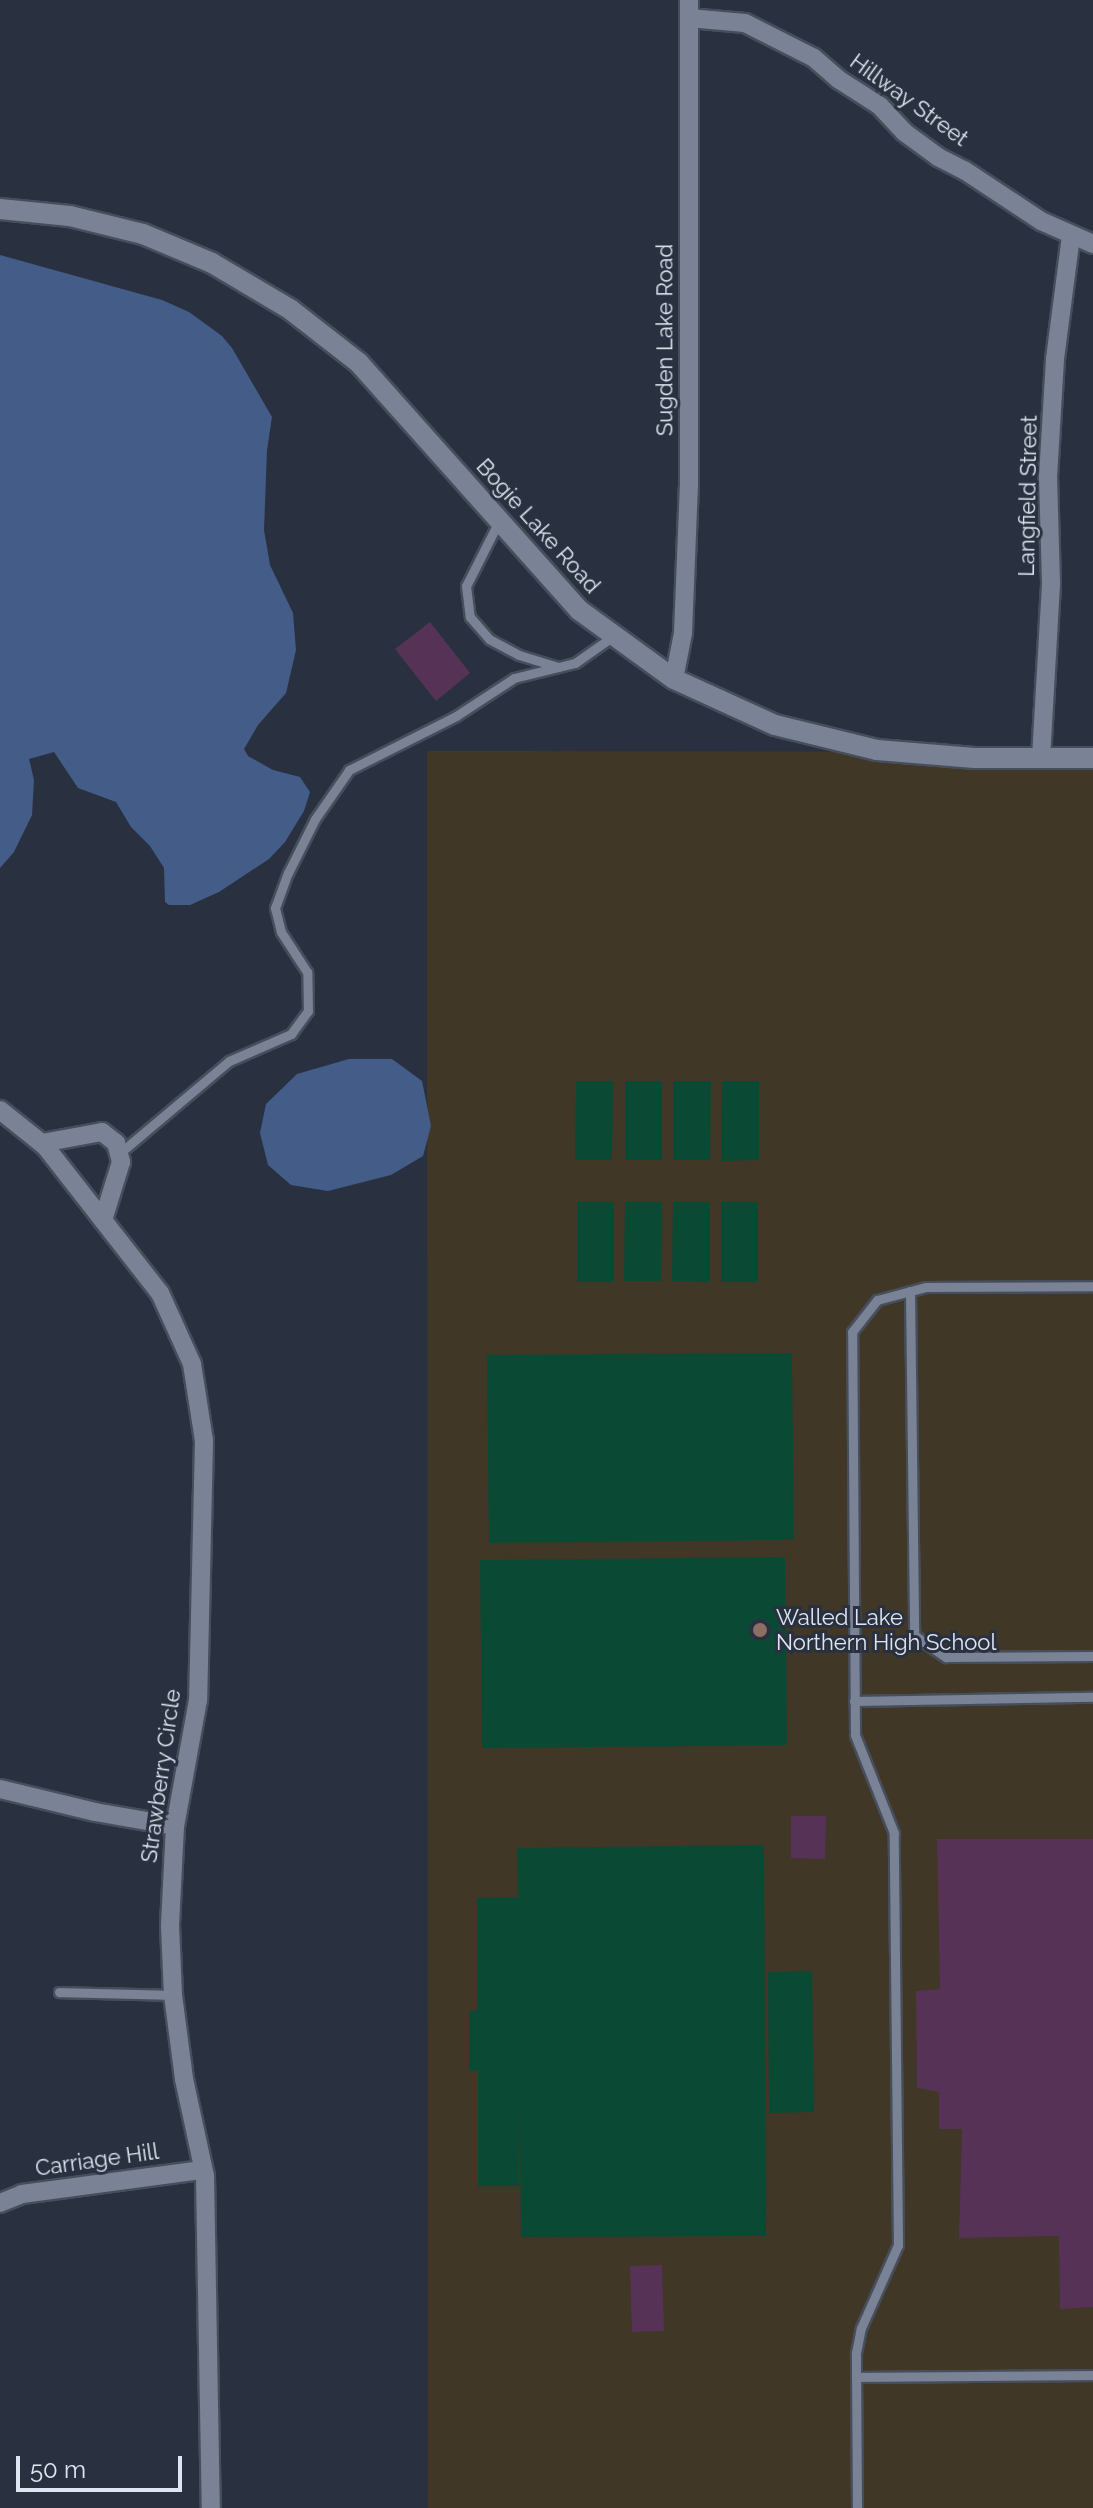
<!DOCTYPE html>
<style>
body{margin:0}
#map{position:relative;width:1093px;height:2508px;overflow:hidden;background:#293140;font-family:Raleway,sans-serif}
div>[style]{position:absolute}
.education>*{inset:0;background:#403727}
.green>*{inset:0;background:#0a4a35}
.water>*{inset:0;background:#435d88}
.building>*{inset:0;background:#563256}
.roads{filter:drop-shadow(2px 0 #474e5b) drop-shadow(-2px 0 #474e5b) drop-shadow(0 2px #474e5b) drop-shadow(0 -2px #474e5b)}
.lane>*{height:9px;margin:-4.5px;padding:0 4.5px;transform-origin:4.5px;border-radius:4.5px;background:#7a8396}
.street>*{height:18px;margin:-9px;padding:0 9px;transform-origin:9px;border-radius:9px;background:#7a8396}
.secondary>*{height:20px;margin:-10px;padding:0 10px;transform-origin:10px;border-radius:10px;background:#7a8396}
.dots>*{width:22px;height:22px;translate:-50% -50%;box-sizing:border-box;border:4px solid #293140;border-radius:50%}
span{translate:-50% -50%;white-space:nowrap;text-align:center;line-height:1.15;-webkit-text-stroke:6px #293140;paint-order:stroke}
.street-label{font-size:22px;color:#e0e6f0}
.poi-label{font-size:22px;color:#e0e6f0}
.left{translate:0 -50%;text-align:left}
.scale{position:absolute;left:16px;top:2456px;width:166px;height:36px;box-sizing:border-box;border:4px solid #e0e6f0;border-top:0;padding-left:10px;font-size:24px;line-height:28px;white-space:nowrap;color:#e0e6f0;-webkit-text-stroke:6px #293140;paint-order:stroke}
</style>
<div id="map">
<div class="education">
<div style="clip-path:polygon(427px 751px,1093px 752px,1093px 2508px,428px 2508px)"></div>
</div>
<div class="green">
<div style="clip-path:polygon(576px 1081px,613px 1081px,612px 1160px,575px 1160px)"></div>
<div style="clip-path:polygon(625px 1081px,662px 1081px,662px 1160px,625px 1160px)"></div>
<div style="clip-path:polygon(673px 1081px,711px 1081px,710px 1160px,673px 1160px)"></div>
<div style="clip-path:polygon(722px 1081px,759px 1081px,759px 1160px,721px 1161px)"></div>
<div style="clip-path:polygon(577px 1202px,614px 1202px,614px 1282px,577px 1282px)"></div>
<div style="clip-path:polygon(625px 1202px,662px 1202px,661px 1281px,624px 1281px)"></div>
<div style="clip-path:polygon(673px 1202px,710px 1202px,710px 1282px,672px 1281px)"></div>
<div style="clip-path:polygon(721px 1202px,758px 1202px,758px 1282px,721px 1282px)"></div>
<div style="clip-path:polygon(792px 1353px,794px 1540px,489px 1543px,487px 1355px)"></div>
<div style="clip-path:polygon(785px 1557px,787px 1745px,482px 1748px,480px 1560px)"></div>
<div style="clip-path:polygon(764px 1845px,766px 2236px,521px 2237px,520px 2105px,519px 2186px,478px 2186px,478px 2071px,469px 2070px,469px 2011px,477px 2011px,477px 1898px,518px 1897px,517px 1848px)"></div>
<div style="clip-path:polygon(812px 1971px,814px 2112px,769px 2113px,768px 1972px)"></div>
</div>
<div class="water">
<div style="clip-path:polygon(0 255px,162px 300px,189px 312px,222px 336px,232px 348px,272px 417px,267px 450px,264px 530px,270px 565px,293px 613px,296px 650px,286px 693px,258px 725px,244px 749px,248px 756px,273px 770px,300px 777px,310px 792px,304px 811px,285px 842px,269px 859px,219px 892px,190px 905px,169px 905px,165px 902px,164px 868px,150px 846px,131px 827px,116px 802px,78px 788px,54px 752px,29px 759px,34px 780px,32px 815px,14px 852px,0 868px)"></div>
<div style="clip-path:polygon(349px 1059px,392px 1059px,422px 1081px,431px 1126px,423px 1156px,391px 1175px,328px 1191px,291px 1185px,268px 1165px,260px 1133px,266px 1104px,297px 1074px)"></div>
</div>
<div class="building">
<div style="clip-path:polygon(430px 622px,470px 673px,436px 701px,395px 649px)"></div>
<div style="clip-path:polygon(791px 1816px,826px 1816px,825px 1859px,791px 1858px)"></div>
<div style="clip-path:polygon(937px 1839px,1093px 1839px,1093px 2307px,1060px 2309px,1059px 2236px,959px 2238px,962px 2129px,939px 2129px,939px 2092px,917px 2088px,916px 1991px,940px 1989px)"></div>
<div style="clip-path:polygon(662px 2265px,664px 2331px,632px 2332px,630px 2266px)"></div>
</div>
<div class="roads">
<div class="lane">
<div style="left:499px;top:521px;width:73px;rotate:116.9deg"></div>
<div style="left:466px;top:586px;width:31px;rotate:83deg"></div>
<div style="left:470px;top:617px;width:29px;rotate:49deg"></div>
<div style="left:489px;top:639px;width:34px;rotate:28deg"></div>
<div style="left:519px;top:655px;width:41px;rotate:17.1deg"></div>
<div style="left:121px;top:1152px;width:141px;rotate:-40.1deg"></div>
<div style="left:229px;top:1061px;width:68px;rotate:-23.5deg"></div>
<div style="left:291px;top:1034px;width:29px;rotate:-54deg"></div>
<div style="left:308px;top:1011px;width:39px;rotate:-91deg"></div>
<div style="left:307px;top:972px;width:48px;rotate:-123deg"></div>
<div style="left:281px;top:932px;width:25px;rotate:-104deg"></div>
<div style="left:275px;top:908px;width:37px;rotate:-70deg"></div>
<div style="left:288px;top:873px;width:60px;rotate:-63.4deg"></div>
<div style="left:315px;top:819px;width:60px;rotate:-55.2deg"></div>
<div style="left:349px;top:770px;width:120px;rotate:-26.8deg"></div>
<div style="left:456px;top:716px;width:69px;rotate:-33.2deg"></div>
<div style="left:514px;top:678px;width:63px;rotate:-13.8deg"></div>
<div style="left:575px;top:663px;width:45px;rotate:-35.1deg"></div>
<div style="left:910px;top:1291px;width:344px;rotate:89.3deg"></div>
<div style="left:914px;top:1635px;width:39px;rotate:35deg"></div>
<div style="left:946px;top:1657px;width:147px;rotate:-0.4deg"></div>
<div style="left:854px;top:1701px;width:239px;rotate:-1deg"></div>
<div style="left:59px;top:1992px;width:114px;rotate:1.5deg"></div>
<div style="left:856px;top:2377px;width:237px;rotate:-0.5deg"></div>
<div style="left:857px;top:2508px;width:155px;rotate:-90.4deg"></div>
<div style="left:856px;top:2353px;width:25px;rotate:-79deg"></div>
<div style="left:861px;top:2328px;width:91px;rotate:-66deg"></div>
<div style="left:898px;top:2245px;width:412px;rotate:-90.6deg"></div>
<div style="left:894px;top:1833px;width:105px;rotate:-111.7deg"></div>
<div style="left:855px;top:1735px;width:403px;rotate:-90.4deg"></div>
<div style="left:852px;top:1332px;width:41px;rotate:-52deg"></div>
<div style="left:877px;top:1300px;width:51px;rotate:-14.9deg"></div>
<div style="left:926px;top:1287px;width:167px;rotate:-0.3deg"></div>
</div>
<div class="street">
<div style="left:689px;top:18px;width:56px;rotate:5.1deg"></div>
<div style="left:745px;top:23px;width:77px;rotate:26.9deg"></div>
<div style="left:814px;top:58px;width:32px;rotate:41deg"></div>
<div style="left:838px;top:79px;width:50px;rotate:32.7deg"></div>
<div style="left:880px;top:106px;width:35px;rotate:47deg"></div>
<div style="left:904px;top:132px;width:42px;rotate:36.3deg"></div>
<div style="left:938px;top:157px;width:29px;rotate:27deg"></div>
<div style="left:964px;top:170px;width:92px;rotate:33.5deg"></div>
<div style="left:1041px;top:221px;width:57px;rotate:23.9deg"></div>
<div style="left:674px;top:679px;width:47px;rotate:-78.9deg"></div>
<div style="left:683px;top:633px;width:147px;rotate:-87.7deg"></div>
<div style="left:689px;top:486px;width:486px;rotate:-90deg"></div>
<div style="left:1041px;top:758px;width:175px;rotate:-86.7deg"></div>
<div style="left:1051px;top:583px;width:106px;rotate:-91.6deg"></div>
<div style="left:1048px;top:477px;width:118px;rotate:-86.6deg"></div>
<div style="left:1055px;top:359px;width:125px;rotate:-82.6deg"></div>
<div style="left:0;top:1110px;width:58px;rotate:38.7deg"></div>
<div style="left:45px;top:1146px;width:187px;rotate:52deg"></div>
<div style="left:160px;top:1293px;width:78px;rotate:65.7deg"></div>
<div style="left:192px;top:1364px;width:78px;rotate:81.1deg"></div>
<div style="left:204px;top:1441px;width:259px;rotate:91.3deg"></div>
<div style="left:198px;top:1700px;width:128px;rotate:100.3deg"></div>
<div style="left:175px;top:1826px;width:100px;rotate:92.9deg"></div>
<div style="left:170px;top:1926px;width:69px;rotate:87.5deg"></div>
<div style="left:173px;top:1995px;width:85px;rotate:82.5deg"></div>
<div style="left:184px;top:2079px;width:99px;rotate:77.8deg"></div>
<div style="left:205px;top:2176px;width:332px;rotate:89deg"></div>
<div style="left:42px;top:1143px;width:61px;rotate:-10.4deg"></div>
<div style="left:102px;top:1132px;width:18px;rotate:38deg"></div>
<div style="left:116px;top:1143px;width:20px;rotate:75deg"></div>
<div style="left:121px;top:1162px;width:61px;rotate:107.2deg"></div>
<div style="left:0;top:1789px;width:98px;rotate:13.6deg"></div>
<div style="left:95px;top:1812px;width:81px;rotate:9.9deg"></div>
<div style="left:0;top:2203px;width:24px;rotate:-22deg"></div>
<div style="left:22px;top:2194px;width:182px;rotate:-7.6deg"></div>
</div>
<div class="secondary">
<div style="left:0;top:209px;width:70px;rotate:5.7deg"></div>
<div style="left:70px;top:216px;width:75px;rotate:13.9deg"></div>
<div style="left:143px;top:234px;width:75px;rotate:22.8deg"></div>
<div style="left:212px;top:263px;width:92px;rotate:30.7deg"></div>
<div style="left:291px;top:310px;width:86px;rotate:37.9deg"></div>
<div style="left:359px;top:363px;width:331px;rotate:48.3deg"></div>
<div style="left:579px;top:610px;width:117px;rotate:36deg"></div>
<div style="left:674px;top:679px;width:111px;rotate:24.5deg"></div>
<div style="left:775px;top:725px;width:105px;rotate:13.8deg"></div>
<div style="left:877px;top:750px;width:98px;rotate:4.7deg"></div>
<div style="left:975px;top:758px;width:118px"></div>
</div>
</div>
<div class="dots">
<div style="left:760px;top:1630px;background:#8d6e63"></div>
</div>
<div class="street-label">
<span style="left:909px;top:100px;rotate:36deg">Hillway Street</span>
<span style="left:665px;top:340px;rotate:-90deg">Sugden Lake Road</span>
<span style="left:1028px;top:496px;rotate:-89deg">Langfield Street</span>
<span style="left:538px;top:526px;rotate:48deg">Bogie Lake Road</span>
<span style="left:161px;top:1776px;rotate:-82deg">Strawberry Circle</span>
<span style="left:97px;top:2160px;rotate:-8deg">Carriage Hill</span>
</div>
<div class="poi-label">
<span class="left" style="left:776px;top:1630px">Walled Lake<br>Northern High School</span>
</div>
<div class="scale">50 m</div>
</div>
